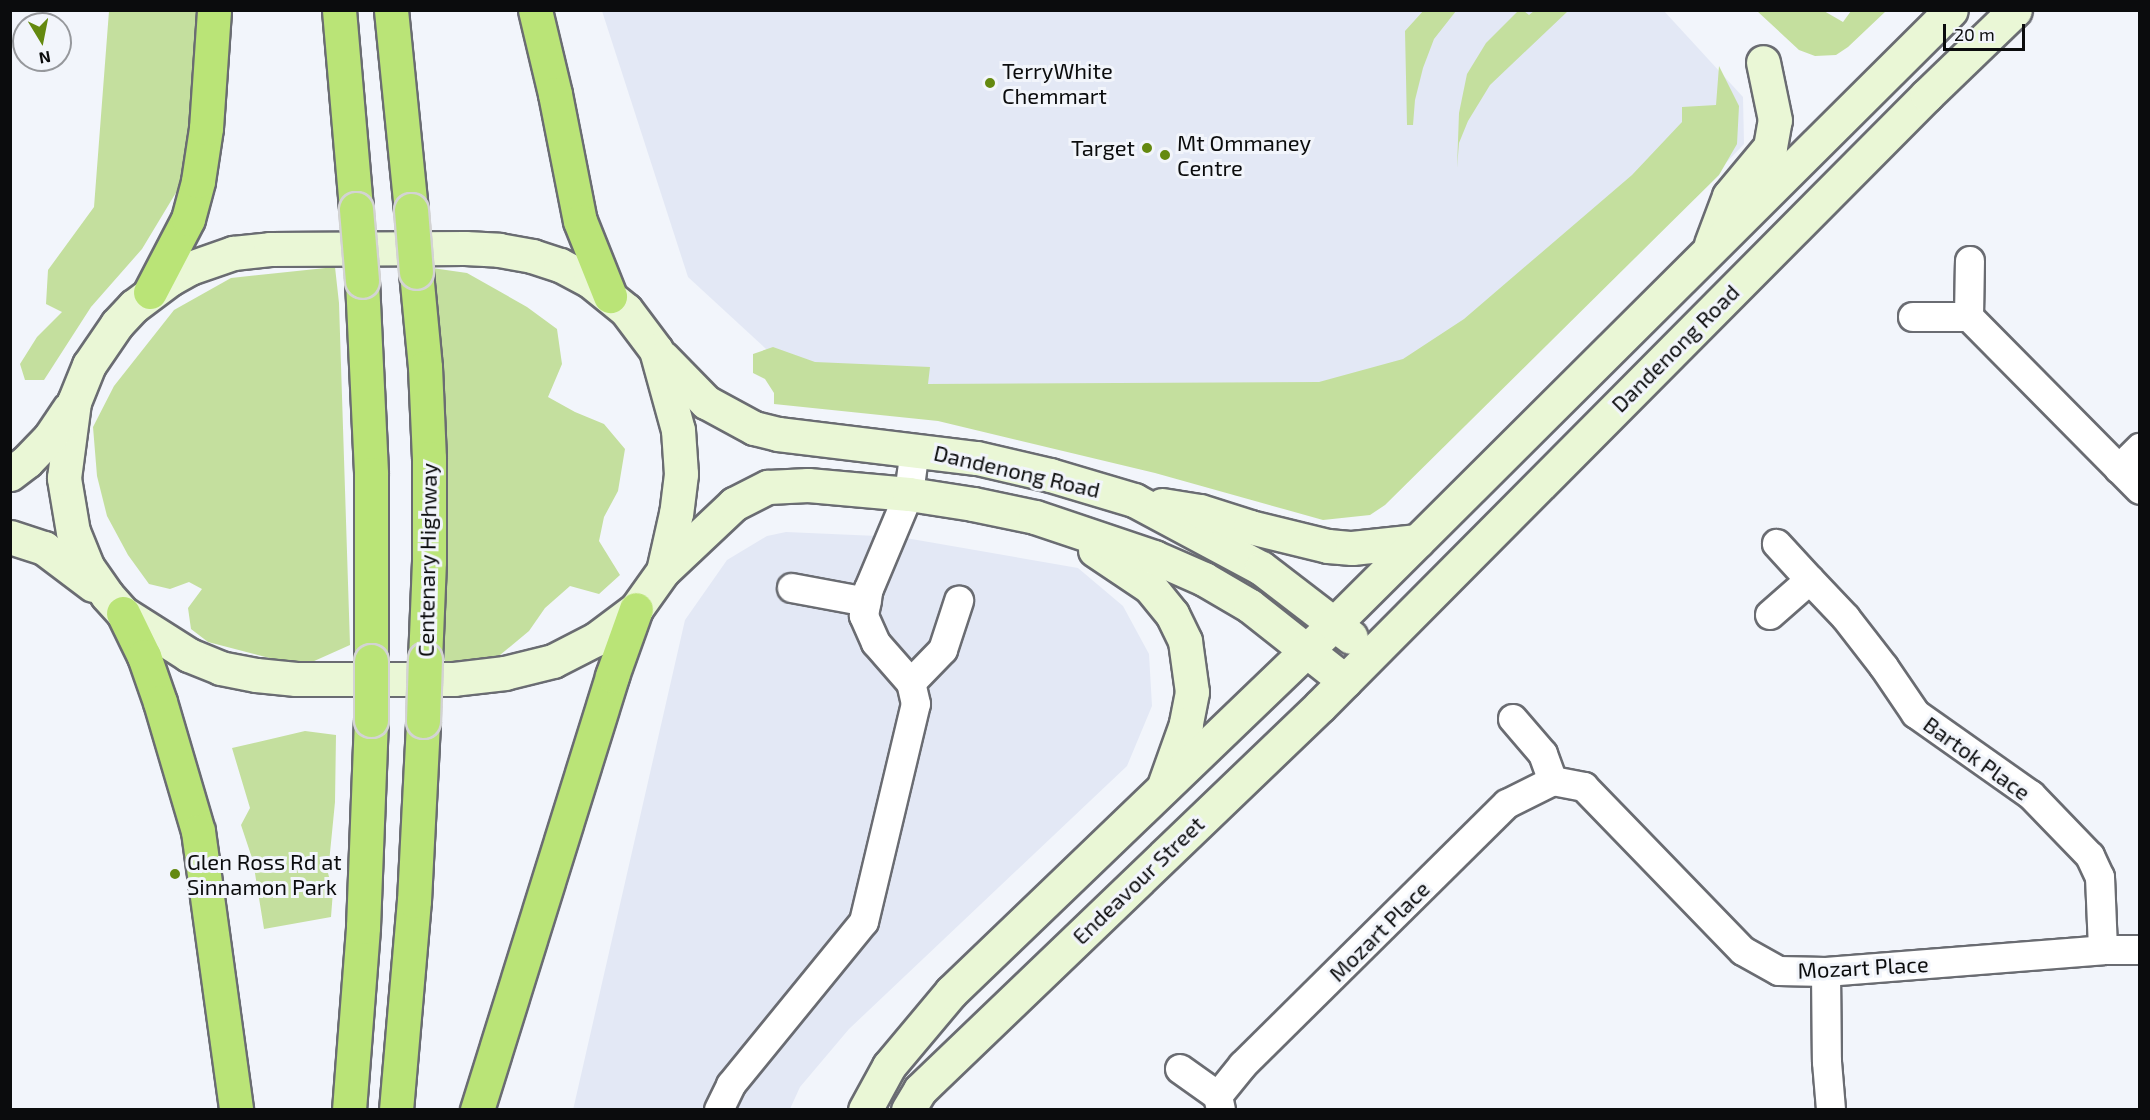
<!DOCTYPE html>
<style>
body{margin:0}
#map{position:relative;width:2150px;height:1120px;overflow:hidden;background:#f2f5fb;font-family:"Exo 2",sans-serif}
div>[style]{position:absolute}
.built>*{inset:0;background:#e3e8f5}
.green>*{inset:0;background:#c4df9e}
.roads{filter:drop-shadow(2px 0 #6a6c72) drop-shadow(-2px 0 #6a6c72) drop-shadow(0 2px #6a6c72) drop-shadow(0 -2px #6a6c72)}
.street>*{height:28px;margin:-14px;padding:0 14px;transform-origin:14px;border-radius:14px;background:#fff}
.secondary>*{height:33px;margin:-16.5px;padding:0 16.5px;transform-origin:16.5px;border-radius:16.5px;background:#eaf7d6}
.highway>*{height:33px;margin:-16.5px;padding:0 16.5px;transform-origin:16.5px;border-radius:16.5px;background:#bae477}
.bridges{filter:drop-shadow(2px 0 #d3d3d3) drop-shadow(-2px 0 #d3d3d3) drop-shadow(0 2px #d3d3d3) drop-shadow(0 -2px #d3d3d3)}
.highway-bridge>*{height:33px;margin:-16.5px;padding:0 16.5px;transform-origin:16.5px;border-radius:16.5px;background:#bae477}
.dots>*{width:16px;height:16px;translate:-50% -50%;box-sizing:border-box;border:3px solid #f2f5fb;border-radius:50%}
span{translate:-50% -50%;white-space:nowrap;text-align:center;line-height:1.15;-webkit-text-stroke:6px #f2f5fb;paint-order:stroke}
.poi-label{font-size:22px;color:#0b0c0d}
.left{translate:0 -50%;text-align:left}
.right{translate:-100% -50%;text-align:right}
.street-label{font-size:22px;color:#0b0c0d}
.frame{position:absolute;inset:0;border:12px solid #0b0c0d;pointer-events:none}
.north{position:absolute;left:12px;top:12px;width:60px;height:60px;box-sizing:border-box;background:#f2f5fb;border:2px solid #96989c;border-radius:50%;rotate:170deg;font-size:16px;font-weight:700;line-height:24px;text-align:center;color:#0b0c0d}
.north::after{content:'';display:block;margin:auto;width:21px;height:27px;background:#64890f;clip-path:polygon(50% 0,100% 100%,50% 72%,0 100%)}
.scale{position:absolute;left:1943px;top:24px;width:82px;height:27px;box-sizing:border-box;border:3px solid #0b0c0d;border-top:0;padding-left:8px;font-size:18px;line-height:21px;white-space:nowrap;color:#0b0c0d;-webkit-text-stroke:4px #f2f5fb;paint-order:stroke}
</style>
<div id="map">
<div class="built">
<div style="clip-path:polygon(602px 11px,1664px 11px,1743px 97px,1744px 144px,1642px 251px,1438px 447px,802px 382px,688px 277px)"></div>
<div style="clip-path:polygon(786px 532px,900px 537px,1078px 568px,1123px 606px,1149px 654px,1152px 706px,1127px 766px,849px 1029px,800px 1087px,790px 1109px,573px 1110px,685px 620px,727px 560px,767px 536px)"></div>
</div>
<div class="green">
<div style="clip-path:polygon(1424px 10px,1456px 11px,1434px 39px,1423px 68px,1415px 100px,1413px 125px,1407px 125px,1405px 31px)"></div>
<div style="clip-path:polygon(109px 11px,197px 11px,195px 93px,180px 186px,142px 249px,91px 307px,44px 380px,25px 380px,20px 364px,37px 337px,62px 312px,46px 304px,48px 270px,94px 207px)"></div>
<div style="clip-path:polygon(1518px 11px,1524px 11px,1529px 15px,1534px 11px,1568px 11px,1490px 85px,1468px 121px,1459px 143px,1457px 168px,1459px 113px,1467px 74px,1486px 43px)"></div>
<div style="clip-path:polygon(1757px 11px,1824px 11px,1843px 22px,1851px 11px,1886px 11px,1848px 47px,1836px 55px,1815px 56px,1799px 50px)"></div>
<div style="clip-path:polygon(1719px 66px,1739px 106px,1737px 144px,1719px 175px,1385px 505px,1370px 515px,1323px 520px,1155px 473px,938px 421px,774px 404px,774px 393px,765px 379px,753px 373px,753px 354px,773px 347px,815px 362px,930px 367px,928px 384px,1319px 382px,1403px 359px,1464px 319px,1632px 175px,1682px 122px,1682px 107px,1716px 105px)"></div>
<div style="clip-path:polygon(335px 267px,339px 303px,350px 645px,312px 662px,281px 661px,208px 642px,191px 629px,188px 608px,202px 589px,189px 582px,170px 589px,149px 584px,128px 555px,107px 516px,97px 476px,93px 427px,114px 386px,174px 310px,231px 278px)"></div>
<div style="clip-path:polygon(432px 268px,467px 273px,527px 307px,557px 329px,562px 364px,548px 397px,575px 412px,604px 424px,625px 449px,618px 491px,604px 517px,599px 541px,620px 575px,599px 594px,570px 586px,545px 608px,529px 631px,500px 655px,472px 666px,445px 667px,438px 323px)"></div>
<div style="clip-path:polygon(305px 731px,336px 735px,335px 802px,328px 873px,333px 891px,331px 917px,264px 929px,253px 861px,241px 825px,250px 808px,232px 748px)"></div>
</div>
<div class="roads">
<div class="street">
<div style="left:1913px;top:317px;width:56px"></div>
<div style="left:1969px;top:317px;width:56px;rotate:-89deg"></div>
<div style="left:1969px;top:317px;width:243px;rotate:45.3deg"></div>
<div style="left:2119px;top:469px;width:30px;rotate:-45deg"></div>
<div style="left:1810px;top:580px;width:52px;rotate:46.5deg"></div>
<div style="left:1846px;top:618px;width:62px;rotate:52.2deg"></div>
<div style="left:1884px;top:667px;width:57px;rotate:55.8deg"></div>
<div style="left:1916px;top:714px;width:141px;rotate:35.2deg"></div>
<div style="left:2031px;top:795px;width:85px;rotate:46deg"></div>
<div style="left:2090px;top:856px;width:23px;rotate:65deg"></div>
<div style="left:2100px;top:877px;width:73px;rotate:87.6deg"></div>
<div style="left:792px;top:588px;width:76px;rotate:10.6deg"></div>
<div style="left:1770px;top:615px;width:53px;rotate:-41.2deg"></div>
<div style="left:1810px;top:580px;width:49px;rotate:-132.5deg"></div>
<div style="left:911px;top:683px;width:46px;rotate:-45.9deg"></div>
<div style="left:943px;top:650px;width:52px;rotate:-71.9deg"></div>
<div style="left:1513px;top:719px;width:46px;rotate:49.4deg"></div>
<div style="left:1543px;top:754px;width:29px;rotate:70deg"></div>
<div style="left:1826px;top:972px;width:90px;rotate:89.4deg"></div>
<div style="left:1827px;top:1062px;width:48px;rotate:85.2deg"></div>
<div style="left:1180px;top:1069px;width:47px;rotate:35.4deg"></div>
<div style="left:1218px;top:1096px;width:14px;rotate:78deg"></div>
<div style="left:1218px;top:1096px;width:40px;rotate:-51deg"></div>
<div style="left:1243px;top:1065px;width:371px;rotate:-44.7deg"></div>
<div style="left:1507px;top:804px;width:51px;rotate:-26.6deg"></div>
<div style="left:1553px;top:781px;width:32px;rotate:11deg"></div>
<div style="left:1584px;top:787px;width:228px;rotate:45.9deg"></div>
<div style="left:1743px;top:951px;width:41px;rotate:29.1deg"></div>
<div style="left:1779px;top:971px;width:47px;rotate:1.2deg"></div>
<div style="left:1826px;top:972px;width:278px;rotate:-4.5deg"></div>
<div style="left:2103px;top:950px;width:37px"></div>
<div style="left:719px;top:1110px;width:28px;rotate:-64deg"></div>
<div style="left:731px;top:1085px;width:210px;rotate:-50.8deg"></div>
<div style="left:864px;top:922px;width:224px;rotate:-76.6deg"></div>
<div style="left:916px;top:704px;width:22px;rotate:-103deg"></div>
<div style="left:911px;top:683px;width:53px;rotate:-131.2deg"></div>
<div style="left:876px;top:643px;width:30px;rotate:-114deg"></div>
<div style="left:864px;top:616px;width:27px;rotate:-80deg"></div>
<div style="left:869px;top:589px;width:103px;rotate:-67.2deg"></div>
<div style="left:909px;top:494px;width:45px;rotate:-82.4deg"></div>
</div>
<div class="secondary">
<div style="left:1711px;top:244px;width:51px;rotate:-69.4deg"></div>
<div style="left:1729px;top:196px;width:64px;rotate:-50.1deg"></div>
<div style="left:1770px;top:147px;width:27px;rotate:-80deg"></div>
<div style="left:1775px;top:120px;width:59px;rotate:-101.7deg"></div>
<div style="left:465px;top:248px;width:34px;rotate:3deg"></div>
<div style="left:499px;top:250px;width:34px;rotate:10deg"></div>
<div style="left:532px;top:256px;width:29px;rotate:18deg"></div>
<div style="left:560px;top:265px;width:34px;rotate:28deg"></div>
<div style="left:590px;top:281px;width:46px;rotate:38.9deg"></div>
<div style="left:626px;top:310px;width:50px;rotate:53.1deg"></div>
<div style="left:656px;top:350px;width:83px;rotate:74.6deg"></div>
<div style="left:678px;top:430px;width:44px;rotate:86.1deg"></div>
<div style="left:681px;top:474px;width:39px;rotate:97deg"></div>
<div style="left:676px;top:513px;width:59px;rotate:102.6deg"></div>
<div style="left:663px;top:571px;width:47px;rotate:125.4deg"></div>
<div style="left:636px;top:609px;width:50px;rotate:143.1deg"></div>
<div style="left:596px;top:639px;width:48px;rotate:152.9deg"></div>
<div style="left:553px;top:661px;width:49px;rotate:166deg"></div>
<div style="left:505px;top:673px;width:51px;rotate:173.3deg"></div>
<div style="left:454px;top:679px;width:158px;rotate:180deg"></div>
<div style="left:296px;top:679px;width:40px;rotate:-174.3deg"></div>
<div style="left:256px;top:675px;width:36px;rotate:-169deg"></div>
<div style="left:221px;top:668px;width:35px;rotate:-158deg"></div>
<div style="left:189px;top:655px;width:78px;rotate:-147.5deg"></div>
<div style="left:123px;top:613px;width:24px;rotate:-132deg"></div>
<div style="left:107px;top:595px;width:35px;rotate:-125deg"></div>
<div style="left:87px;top:566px;width:37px;rotate:-112deg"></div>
<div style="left:73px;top:532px;width:55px;rotate:-99.5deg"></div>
<div style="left:64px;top:478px;width:77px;rotate:-82.5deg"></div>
<div style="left:74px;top:402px;width:40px;rotate:-68deg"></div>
<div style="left:89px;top:365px;width:50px;rotate:-55.7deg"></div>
<div style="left:117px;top:324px;width:25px;rotate:-47deg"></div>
<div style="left:134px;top:306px;width:45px;rotate:-36.9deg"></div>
<div style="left:170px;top:279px;width:23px;rotate:-29deg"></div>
<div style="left:190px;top:268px;width:46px;rotate:-19.2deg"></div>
<div style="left:233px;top:253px;width:37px;rotate:-6deg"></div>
<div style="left:270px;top:249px;width:195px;rotate:-0.3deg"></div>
<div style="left:663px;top:358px;width:62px;rotate:45.7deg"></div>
<div style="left:706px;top:402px;width:55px;rotate:28.4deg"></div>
<div style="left:754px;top:428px;width:25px;rotate:14deg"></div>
<div style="left:778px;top:434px;width:200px;rotate:6.9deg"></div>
<div style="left:977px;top:458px;width:75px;rotate:13.1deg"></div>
<div style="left:1050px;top:475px;width:88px;rotate:16.6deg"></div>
<div style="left:1134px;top:500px;width:144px;rotate:28.2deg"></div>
<div style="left:1261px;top:568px;width:113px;rotate:37.5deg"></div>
<div style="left:10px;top:474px;width:21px;rotate:-37deg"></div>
<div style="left:27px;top:461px;width:33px;rotate:-46deg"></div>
<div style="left:50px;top:437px;width:34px;rotate:-56deg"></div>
<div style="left:1162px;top:505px;width:38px;rotate:9deg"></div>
<div style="left:1200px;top:511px;width:52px;rotate:17.7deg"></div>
<div style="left:1250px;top:527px;width:80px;rotate:13.7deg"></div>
<div style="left:1328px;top:546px;width:24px;rotate:5deg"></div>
<div style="left:1352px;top:548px;width:66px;rotate:-6.1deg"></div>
<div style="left:10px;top:537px;width:36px;rotate:18deg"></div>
<div style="left:44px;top:548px;width:61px;rotate:37.1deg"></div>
<div style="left:1095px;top:550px;width:66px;rotate:33.9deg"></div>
<div style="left:1150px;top:587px;width:35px;rotate:51deg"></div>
<div style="left:1172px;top:614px;width:30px;rotate:64deg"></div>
<div style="left:1185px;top:641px;width:51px;rotate:82.2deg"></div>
<div style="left:1192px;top:692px;width:33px;rotate:101deg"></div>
<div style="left:1186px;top:724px;width:63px;rotate:109.6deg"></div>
<div style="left:663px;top:571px;width:98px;rotate:-43.3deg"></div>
<div style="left:734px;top:504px;width:38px;rotate:-27deg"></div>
<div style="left:768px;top:487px;width:40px;rotate:-2.9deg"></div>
<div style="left:808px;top:485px;width:101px;rotate:5.1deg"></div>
<div style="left:909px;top:494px;width:65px;rotate:8.9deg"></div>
<div style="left:973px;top:504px;width:63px;rotate:11.8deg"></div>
<div style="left:1035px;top:517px;width:126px;rotate:18.6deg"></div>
<div style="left:1154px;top:557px;width:55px;rotate:23.7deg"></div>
<div style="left:1204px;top:579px;width:53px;rotate:30.4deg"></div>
<div style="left:1250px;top:606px;width:121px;rotate:38.3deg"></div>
<div style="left:865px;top:1110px;width:50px;rotate:-61.4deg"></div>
<div style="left:889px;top:1066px;width:97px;rotate:-50deg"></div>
<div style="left:951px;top:992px;width:531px;rotate:-43.86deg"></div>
<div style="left:1334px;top:624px;width:870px;rotate:-44.86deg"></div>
<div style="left:908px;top:1110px;width:23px;rotate:-59deg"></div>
<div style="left:920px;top:1090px;width:554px;rotate:-43.83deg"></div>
<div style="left:1320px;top:706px;width:861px;rotate:-45.19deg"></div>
<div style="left:1927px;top:95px;width:122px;rotate:-44deg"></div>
</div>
<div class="highway">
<div style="left:339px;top:10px;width:200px;rotate:85.1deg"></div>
<div style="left:391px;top:10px;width:201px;rotate:84.3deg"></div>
<div style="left:535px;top:10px;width:86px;rotate:76.6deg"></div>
<div style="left:555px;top:94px;width:129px;rotate:78.9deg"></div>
<div style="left:580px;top:221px;width:81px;rotate:68.2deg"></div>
<div style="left:416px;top:272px;width:95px;rotate:84.6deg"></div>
<div style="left:425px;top:367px;width:91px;rotate:87.5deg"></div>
<div style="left:429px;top:458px;width:103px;rotate:90deg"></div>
<div style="left:429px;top:561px;width:98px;rotate:92.3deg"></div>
<div style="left:362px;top:281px;width:193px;rotate:87.3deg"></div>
<div style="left:371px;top:474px;width:187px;rotate:90deg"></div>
<div style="left:150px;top:292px;width:82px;rotate:-62.5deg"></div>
<div style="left:188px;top:219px;width:39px;rotate:-75deg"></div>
<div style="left:198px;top:181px;width:54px;rotate:-81.4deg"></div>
<div style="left:206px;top:128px;width:118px;rotate:-86.1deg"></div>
<div style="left:123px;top:613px;width:48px;rotate:64deg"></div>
<div style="left:144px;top:656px;width:49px;rotate:70.8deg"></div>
<div style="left:160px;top:702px;width:134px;rotate:73.6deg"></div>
<div style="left:198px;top:831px;width:282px;rotate:82.2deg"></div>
<div style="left:349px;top:1110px;width:184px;rotate:-85.6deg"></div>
<div style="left:363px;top:927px;width:207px;rotate:-87.8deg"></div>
<div style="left:396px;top:1110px;width:210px;rotate:-85.1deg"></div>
<div style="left:414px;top:901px;width:180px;rotate:-87.1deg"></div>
<div style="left:477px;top:1110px;width:455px;rotate:-72.7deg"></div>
<div style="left:612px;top:676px;width:71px;rotate:-70.3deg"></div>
</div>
</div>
<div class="bridges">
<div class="highway-bridge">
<div style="left:356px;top:209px;width:72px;rotate:85.2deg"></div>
<div style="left:411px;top:210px;width:62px;rotate:85.4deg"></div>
<div style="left:371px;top:661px;width:59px;rotate:90deg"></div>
<div style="left:423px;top:721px;width:62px;rotate:-88.2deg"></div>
</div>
</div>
<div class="dots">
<div style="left:990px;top:83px;background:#64890f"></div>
<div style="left:1147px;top:148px;background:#64890f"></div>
<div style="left:1165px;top:155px;background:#64890f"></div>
<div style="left:175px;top:874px;background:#64890f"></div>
</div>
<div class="poi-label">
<span class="left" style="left:1002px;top:83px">TerryWhite<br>Chemmart</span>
<span class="left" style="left:1177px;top:155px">Mt Ommaney<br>Centre</span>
<span class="right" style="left:1135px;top:148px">Target</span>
<span class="left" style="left:187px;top:874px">Glen Ross Rd at<br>Sinnamon Park</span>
</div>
<div class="street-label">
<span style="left:1675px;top:348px;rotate:-45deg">Dandenong Road</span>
<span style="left:1017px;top:471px;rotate:13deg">Dandenong Road</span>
<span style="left:427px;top:560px;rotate:-89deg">Centenary Highway</span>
<span style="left:1977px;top:758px;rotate:36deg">Bartok Place</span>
<span style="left:1138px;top:880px;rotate:-44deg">Endeavour Street</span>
<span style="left:1379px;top:931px;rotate:-45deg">Mozart Place</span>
<span style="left:1863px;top:967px;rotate:-3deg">Mozart Place</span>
</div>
<div class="frame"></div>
<div class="north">N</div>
<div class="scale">20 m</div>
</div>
